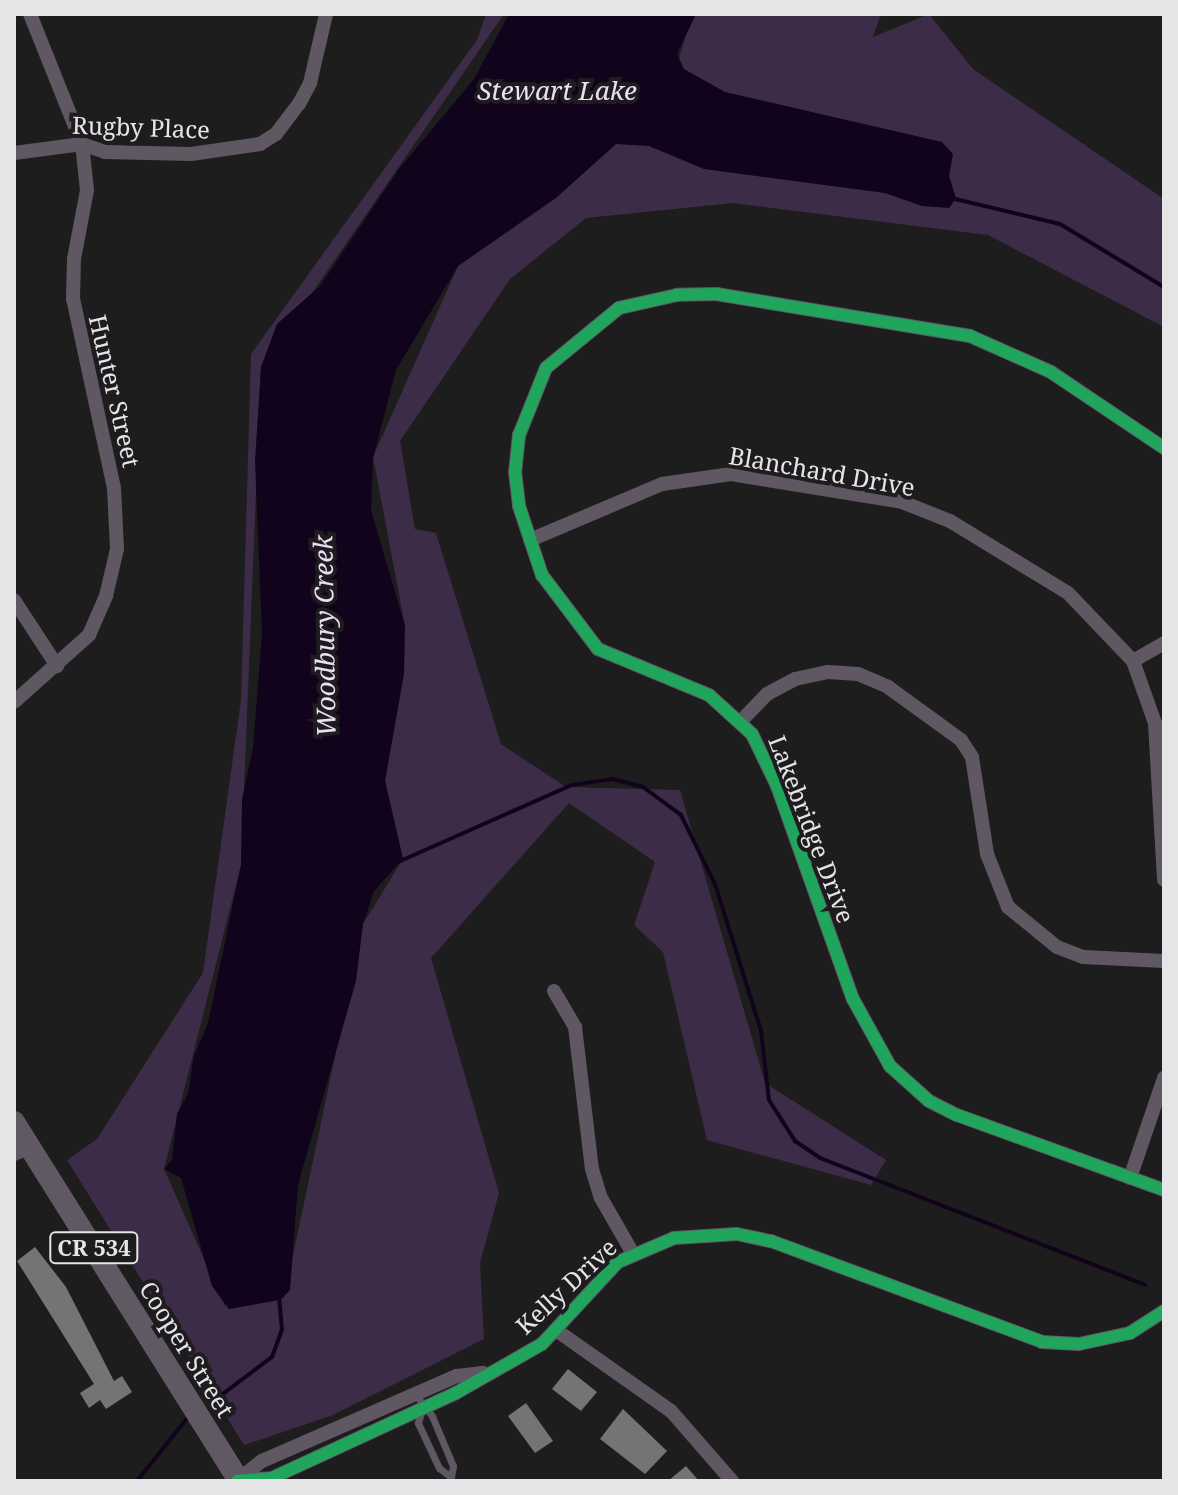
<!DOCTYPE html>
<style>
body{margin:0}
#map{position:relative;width:1178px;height:1495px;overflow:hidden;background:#1e1d1e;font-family:"Noto Serif",serif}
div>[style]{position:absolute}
.green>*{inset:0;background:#3c2c47}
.water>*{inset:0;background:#11031b}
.stream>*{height:4px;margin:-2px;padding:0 2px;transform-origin:2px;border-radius:2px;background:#11031b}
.building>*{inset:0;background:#757475}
.lane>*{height:7px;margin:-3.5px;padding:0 3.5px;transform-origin:3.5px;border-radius:3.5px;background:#5f5863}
.street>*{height:14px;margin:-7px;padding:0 7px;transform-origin:7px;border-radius:7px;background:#5f5863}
.primary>*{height:22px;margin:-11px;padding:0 11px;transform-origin:11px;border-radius:11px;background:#605964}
.cycleway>*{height:12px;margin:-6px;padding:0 6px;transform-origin:6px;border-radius:6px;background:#20a55d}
span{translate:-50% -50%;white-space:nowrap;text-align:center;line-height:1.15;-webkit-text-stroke:8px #1e1c1f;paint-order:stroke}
.shield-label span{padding:2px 6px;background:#1e1c1f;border:2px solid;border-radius:6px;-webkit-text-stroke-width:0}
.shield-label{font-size:22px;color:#e5e4e6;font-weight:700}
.street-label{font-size:24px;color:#e5e4e6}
.water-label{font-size:26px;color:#edddf7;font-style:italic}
.frame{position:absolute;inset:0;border:16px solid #e5e4e6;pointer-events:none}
</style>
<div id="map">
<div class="green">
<div style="clip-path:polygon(486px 14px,504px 14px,261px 367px,241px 865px,164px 1169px,225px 1306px,284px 1298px,363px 924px,403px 859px,385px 781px,405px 626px,373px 457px,458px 266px,616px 144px,678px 62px,692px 14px,881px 14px,873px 37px,929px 14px,973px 69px,1164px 199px,1164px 327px,988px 235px,733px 203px,586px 218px,510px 279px,400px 441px,415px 529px,436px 533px,501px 744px,566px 787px,680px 790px,765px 1083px,886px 1160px,871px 1185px,707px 1140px,663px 952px,634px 925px,655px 862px,569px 803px,431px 958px,499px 1193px,480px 1263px,484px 1339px,333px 1415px,244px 1445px,67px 1160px,97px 1139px,203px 973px,241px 700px,251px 354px,477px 40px)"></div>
</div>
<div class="water">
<div style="clip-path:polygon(509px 14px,696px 14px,677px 54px,684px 69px,725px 92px,942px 142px,953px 154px,949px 176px,956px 198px,949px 208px,922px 206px,885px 193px,704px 169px,649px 146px,616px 144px,556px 198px,458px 266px,396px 370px,373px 458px,371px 510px,405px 626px,404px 674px,385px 781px,403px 859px,374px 891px,363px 924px,356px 981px,298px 1185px,290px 1290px,280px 1300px,229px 1309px,212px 1286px,181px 1178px,164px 1169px,172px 1160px,177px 1114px,188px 1094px,194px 1056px,208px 1023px,241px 865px,242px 799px,253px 748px,262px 634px,255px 461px,261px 367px,277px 324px,320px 286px,399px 169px,474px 79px)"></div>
</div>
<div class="stream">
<div style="left:951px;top:198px;width:112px;rotate:13.4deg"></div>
<div style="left:1060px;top:224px;width:122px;rotate:31.2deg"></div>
<div style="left:398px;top:862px;width:190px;rotate:-23.9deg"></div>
<div style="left:572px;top:785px;width:41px;rotate:-8.3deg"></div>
<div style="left:613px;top:779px;width:31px;rotate:15deg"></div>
<div style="left:643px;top:787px;width:47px;rotate:36.4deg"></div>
<div style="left:681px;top:815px;width:77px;rotate:63.8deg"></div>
<div style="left:715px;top:884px;width:154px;rotate:72.6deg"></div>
<div style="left:761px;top:1031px;width:69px;rotate:83.4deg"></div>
<div style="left:769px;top:1100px;width:49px;rotate:57.6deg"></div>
<div style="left:795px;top:1141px;width:30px;rotate:34deg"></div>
<div style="left:820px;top:1158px;width:349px;rotate:21.3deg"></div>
<div style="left:212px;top:1402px;width:75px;rotate:-36.9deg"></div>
<div style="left:272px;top:1357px;width:29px;rotate:-70deg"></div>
<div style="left:282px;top:1330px;width:32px;rotate:-95deg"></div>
<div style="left:137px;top:1481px;width:82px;rotate:-51.4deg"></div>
</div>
<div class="building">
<div style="clip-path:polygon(35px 1247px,66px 1287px,114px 1381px,122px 1376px,132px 1392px,106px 1409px,100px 1400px,89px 1408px,80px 1393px,94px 1384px,17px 1261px)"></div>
<div style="clip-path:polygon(568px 1369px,597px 1392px,581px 1411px,552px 1389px)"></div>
<div style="clip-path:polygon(526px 1403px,553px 1441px,535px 1453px,508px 1416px)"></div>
<div style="clip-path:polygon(623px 1409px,667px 1451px,645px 1474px,600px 1439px)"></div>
<div style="clip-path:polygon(686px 1466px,699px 1481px,668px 1481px)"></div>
</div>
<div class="lane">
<div style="left:415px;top:1394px;width:28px;rotate:52deg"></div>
<div style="left:432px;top:1416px;width:54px;rotate:67.2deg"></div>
<div style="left:453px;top:1466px;width:11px;rotate:100deg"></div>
<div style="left:451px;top:1477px;width:15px;rotate:-143deg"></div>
<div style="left:439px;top:1468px;width:50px;rotate:-115deg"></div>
<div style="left:418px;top:1423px;width:15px;rotate:-74deg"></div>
</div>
<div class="street">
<div style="left:14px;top:153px;width:69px;rotate:-7.5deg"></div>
<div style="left:82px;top:144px;width:24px;rotate:19deg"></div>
<div style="left:105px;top:152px;width:86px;rotate:1.3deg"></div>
<div style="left:191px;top:154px;width:70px;rotate:-8.2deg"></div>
<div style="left:260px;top:144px;width:19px;rotate:-32deg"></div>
<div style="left:276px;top:134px;width:38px;rotate:-53deg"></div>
<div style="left:299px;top:104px;width:24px;rotate:-62deg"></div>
<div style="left:310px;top:83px;width:71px;rotate:-76.9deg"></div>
<div style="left:1164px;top:448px;width:136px;rotate:-146.1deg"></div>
<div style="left:1051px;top:372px;width:89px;rotate:-156deg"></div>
<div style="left:970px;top:336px;width:257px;rotate:-170.6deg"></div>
<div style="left:716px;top:294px;width:39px;rotate:179deg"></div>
<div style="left:677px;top:295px;width:59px;rotate:167.4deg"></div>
<div style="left:619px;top:308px;width:94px;rotate:140.6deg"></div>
<div style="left:546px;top:368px;width:72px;rotate:111.9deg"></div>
<div style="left:519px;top:435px;width:37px;rotate:96deg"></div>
<div style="left:515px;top:472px;width:34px;rotate:83deg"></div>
<div style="left:519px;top:506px;width:73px;rotate:71.6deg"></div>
<div style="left:542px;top:575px;width:93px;rotate:52.9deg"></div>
<div style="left:598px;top:649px;width:120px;rotate:22.5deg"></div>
<div style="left:709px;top:695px;width:58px;rotate:42.2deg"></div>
<div style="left:752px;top:734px;width:58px;rotate:64.3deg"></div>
<div style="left:777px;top:786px;width:226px;rotate:70.4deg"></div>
<div style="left:853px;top:999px;width:77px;rotate:61.1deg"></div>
<div style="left:890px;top:1066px;width:52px;rotate:41.9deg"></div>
<div style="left:929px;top:1101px;width:31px;rotate:27deg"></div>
<div style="left:957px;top:1115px;width:220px;rotate:19.9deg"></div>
<div style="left:530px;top:540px;width:143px;rotate:-23deg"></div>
<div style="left:662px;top:484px;width:70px;rotate:-8.2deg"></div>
<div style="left:731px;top:474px;width:173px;rotate:9.3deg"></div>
<div style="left:902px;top:502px;width:52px;rotate:21.6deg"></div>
<div style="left:950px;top:521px;width:138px;rotate:31.4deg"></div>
<div style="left:1068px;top:593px;width:94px;rotate:46.3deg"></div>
<div style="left:1133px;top:661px;width:66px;rotate:70.5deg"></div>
<div style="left:1155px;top:723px;width:157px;rotate:86.7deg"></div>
<div style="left:14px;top:600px;width:79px;rotate:56.9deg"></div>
<div style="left:1133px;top:661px;width:36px;rotate:-30deg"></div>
<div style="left:14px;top:702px;width:101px;rotate:-41.8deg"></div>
<div style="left:89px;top:635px;width:43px;rotate:-66.4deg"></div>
<div style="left:106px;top:596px;width:48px;rotate:-76.8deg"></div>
<div style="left:117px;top:549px;width:61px;rotate:-92.8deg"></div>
<div style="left:114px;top:488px;width:193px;rotate:-102.2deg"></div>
<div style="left:73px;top:299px;width:40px;rotate:-88.6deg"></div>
<div style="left:74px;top:259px;width:70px;rotate:-79.3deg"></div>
<div style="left:87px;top:190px;width:46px;rotate:-96.2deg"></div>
<div style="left:82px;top:144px;width:140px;rotate:-111.8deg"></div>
<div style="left:741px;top:721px;width:37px;rotate:-46deg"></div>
<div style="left:767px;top:694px;width:32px;rotate:-28deg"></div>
<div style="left:795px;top:679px;width:34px;rotate:-12deg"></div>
<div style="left:828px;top:672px;width:30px;rotate:4deg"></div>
<div style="left:858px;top:674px;width:33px;rotate:23deg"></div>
<div style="left:888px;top:687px;width:90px;rotate:36deg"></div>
<div style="left:961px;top:740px;width:20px;rotate:57deg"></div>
<div style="left:972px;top:757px;width:98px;rotate:81.2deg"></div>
<div style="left:987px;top:854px;width:57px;rotate:68.4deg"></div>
<div style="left:1008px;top:907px;width:63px;rotate:39.2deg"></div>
<div style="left:1057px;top:947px;width:28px;rotate:21deg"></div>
<div style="left:1083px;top:957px;width:81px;rotate:2.8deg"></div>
<div style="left:554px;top:991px;width:42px;rotate:59.7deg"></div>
<div style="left:575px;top:1027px;width:143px;rotate:83.2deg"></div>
<div style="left:592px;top:1169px;width:30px;rotate:73deg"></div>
<div style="left:601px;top:1198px;width:62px;rotate:60.1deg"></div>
<div style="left:14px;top:1154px;width:17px;rotate:-24deg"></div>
<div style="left:1130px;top:1178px;width:106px;rotate:-71.2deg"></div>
<div style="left:556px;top:1330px;width:141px;rotate:35.2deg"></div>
<div style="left:671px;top:1411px;width:93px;rotate:48.9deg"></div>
<div style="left:238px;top:1480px;width:34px;rotate:-3deg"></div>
<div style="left:272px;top:1478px;width:203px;rotate:-24.8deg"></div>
<div style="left:456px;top:1393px;width:99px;rotate:-29.7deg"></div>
<div style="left:542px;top:1344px;width:112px;rotate:-47.2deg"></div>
<div style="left:618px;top:1262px;width:61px;rotate:-23.2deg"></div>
<div style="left:674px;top:1238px;width:63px;rotate:-3.6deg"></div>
<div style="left:737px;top:1234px;width:35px;rotate:12deg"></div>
<div style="left:771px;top:1241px;width:289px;rotate:20.4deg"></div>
<div style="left:1042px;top:1342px;width:37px;rotate:3deg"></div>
<div style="left:1079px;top:1344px;width:52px;rotate:-12.2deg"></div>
<div style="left:1130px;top:1333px;width:40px;rotate:-32.9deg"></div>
<div style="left:237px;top:1481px;width:32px;rotate:-39deg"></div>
<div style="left:262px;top:1461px;width:213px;rotate:-23.6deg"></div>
<div style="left:457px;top:1376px;width:26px;rotate:-7deg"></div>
</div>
<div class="primary">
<div style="left:14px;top:1122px;width:424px;rotate:57.9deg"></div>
</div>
<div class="cycleway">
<div style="left:1164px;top:448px;width:136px;rotate:-146.1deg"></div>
<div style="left:1051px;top:372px;width:89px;rotate:-156deg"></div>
<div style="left:970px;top:336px;width:257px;rotate:-170.6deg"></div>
<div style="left:716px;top:294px;width:39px;rotate:179deg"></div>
<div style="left:677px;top:295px;width:59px;rotate:167.4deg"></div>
<div style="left:619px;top:308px;width:94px;rotate:140.6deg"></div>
<div style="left:546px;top:368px;width:72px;rotate:111.9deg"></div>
<div style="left:519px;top:435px;width:37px;rotate:96deg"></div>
<div style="left:515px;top:472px;width:34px;rotate:83deg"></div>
<div style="left:519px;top:506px;width:73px;rotate:71.6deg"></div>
<div style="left:542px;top:575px;width:93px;rotate:52.9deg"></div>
<div style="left:598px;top:649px;width:120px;rotate:22.5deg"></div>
<div style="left:709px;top:695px;width:58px;rotate:42.2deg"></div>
<div style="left:752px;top:734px;width:58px;rotate:64.3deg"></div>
<div style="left:777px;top:786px;width:226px;rotate:70.4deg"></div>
<div style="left:853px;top:999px;width:77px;rotate:61.1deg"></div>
<div style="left:890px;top:1066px;width:52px;rotate:41.9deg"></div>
<div style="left:929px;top:1101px;width:31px;rotate:27deg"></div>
<div style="left:957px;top:1115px;width:220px;rotate:19.9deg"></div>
<div style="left:237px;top:1481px;width:35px;rotate:-5deg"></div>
<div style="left:272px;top:1478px;width:203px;rotate:-24.8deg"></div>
<div style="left:456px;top:1393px;width:99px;rotate:-29.7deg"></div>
<div style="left:542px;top:1344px;width:112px;rotate:-47.2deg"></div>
<div style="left:618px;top:1262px;width:61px;rotate:-23.2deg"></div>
<div style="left:674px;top:1238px;width:63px;rotate:-3.6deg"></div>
<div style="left:737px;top:1234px;width:35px;rotate:12deg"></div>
<div style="left:771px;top:1241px;width:289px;rotate:20.4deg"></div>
<div style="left:1042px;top:1342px;width:37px;rotate:3deg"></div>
<div style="left:1079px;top:1344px;width:52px;rotate:-12.2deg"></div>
<div style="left:1130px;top:1333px;width:40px;rotate:-32.9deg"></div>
</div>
<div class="shield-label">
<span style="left:94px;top:1248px">CR 534</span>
</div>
<div class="street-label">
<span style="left:141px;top:127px;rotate:2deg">Rugby Place</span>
<span style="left:115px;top:391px;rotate:77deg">Hunter Street</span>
<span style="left:822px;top:471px;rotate:10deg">Blanchard Drive</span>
<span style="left:812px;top:829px;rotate:69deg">Lakebridge Drive</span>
<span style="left:566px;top:1286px;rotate:-43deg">Kelly Drive</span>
<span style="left:187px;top:1349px;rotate:58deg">Cooper Street</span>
</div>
<div class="water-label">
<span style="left:557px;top:91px">Stewart Lake</span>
<span style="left:325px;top:636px;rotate:-91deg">Woodbury Creek</span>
</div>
<div class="frame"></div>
</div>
